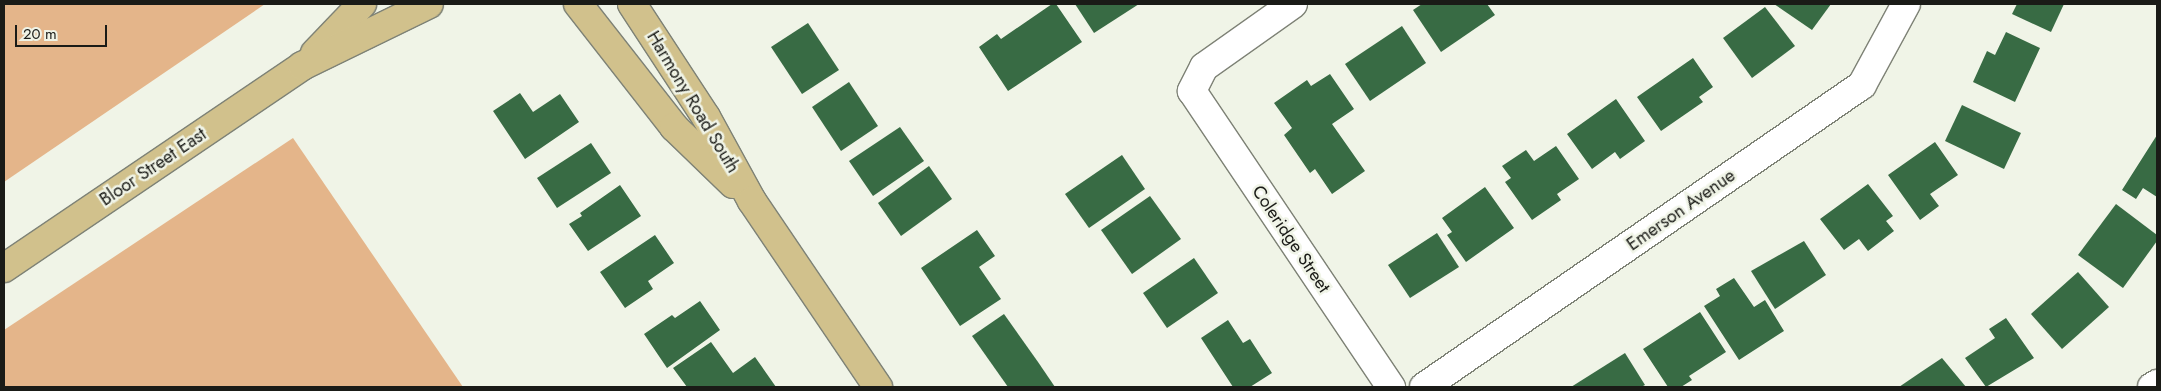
<!DOCTYPE html>
<style>
body{margin:0}
#map{position:relative;width:2161px;height:391px;overflow:hidden;background:#f0f4e7;font-family:Jost,sans-serif}
div>[style]{position:absolute}
.green>*{inset:0;background:#e4b58a}
.building>*{inset:0;background:#386b44}
.roads{filter:drop-shadow(1px 0 #7e8276) drop-shadow(-1px 0 #7e8276) drop-shadow(0 1px #7e8276) drop-shadow(0 -1px #7e8276)}
.minor>*{height:28px;margin:-14px;padding:0 14px;transform-origin:14px;border-radius:14px;background:#fff}
.major>*{height:28px;margin:-14px;padding:0 14px;transform-origin:14px;border-radius:14px;background:#d1c18c}
span{translate:-50% -50%;white-space:nowrap;text-align:center;line-height:1.15;-webkit-text-stroke:5px #f0f4e7;paint-order:stroke}
.street-label{font-size:18px;color:#1a1b17}
.frame{position:absolute;inset:0;border:5px solid #1a1b17;pointer-events:none}
.scale{position:absolute;left:15px;top:25px;width:92px;height:22px;box-sizing:border-box;border:2px solid #1a1b17;border-top:0;padding-left:6px;font-size:15px;line-height:18px;white-space:nowrap;color:#1a1b17;-webkit-text-stroke:4px #f0f4e7;paint-order:stroke}
</style>
<div id="map">
<div class="green">
<div style="clip-path:polygon(4px 4px,265px 4px,4px 182px)"></div>
<div style="clip-path:polygon(293px 138px,463px 387px,4px 387px,4px 330px)"></div>
</div>
<div class="building">
<div style="clip-path:polygon(1052px 4px,1056px 4px,1082px 42px,1008px 91px,979px 47px,997px 34px,1001px 39px)"></div>
<div style="clip-path:polygon(1075px 4px,1139px 4px,1094px 33px)"></div>
<div style="clip-path:polygon(1422px 4px,1487px 4px,1495px 15px,1441px 52px,1413px 10px)"></div>
<div style="clip-path:polygon(1774px 4px,1831px 4px,1812px 30px)"></div>
<div style="clip-path:polygon(2017px 4px,2064px 4px,2051px 32px,2012px 14px)"></div>
<div style="clip-path:polygon(1765px 7px,1795px 46px,1752px 78px,1723px 38px)"></div>
<div style="clip-path:polygon(808px 23px,839px 70px,802px 94px,771px 47px)"></div>
<div style="clip-path:polygon(1402px 26px,1426px 63px,1370px 101px,1345px 64px)"></div>
<div style="clip-path:polygon(2006px 32px,2040px 48px,2015px 102px,1973px 82px,1987px 51px,1995px 55px)"></div>
<div style="clip-path:polygon(1693px 58px,1713px 87px,1699px 97px,1703px 102px,1661px 131px,1637px 97px)"></div>
<div style="clip-path:polygon(1330px 74px,1354px 109px,1332px 124px,1365px 171px,1332px 194px,1315px 169px,1310px 173px,1284px 135px,1292px 128px,1274px 103px,1307px 80px,1311px 86px)"></div>
<div style="clip-path:polygon(849px 82px,878px 126px,841px 151px,812px 107px)"></div>
<div style="clip-path:polygon(520px 93px,533px 112px,560px 94px,579px 122px,525px 159px,493px 111px)"></div>
<div style="clip-path:polygon(1616px 99px,1645px 141px,1620px 159px,1615px 152px,1592px 169px,1567px 134px)"></div>
<div style="clip-path:polygon(1962px 105px,2021px 133px,2004px 169px,1945px 141px)"></div>
<div style="clip-path:polygon(900px 127px,924px 161px,873px 196px,849px 161px)"></div>
<div style="clip-path:polygon(2157px 135px,2157px 197px,2143px 188px,2136px 199px,2122px 190px)"></div>
<div style="clip-path:polygon(1935px 142px,1958px 175px,1930px 194px,1939px 206px,1920px 220px,1888px 175px)"></div>
<div style="clip-path:polygon(591px 143px,611px 173px,557px 208px,537px 178px)"></div>
<div style="clip-path:polygon(1556px 146px,1579px 179px,1557px 194px,1561px 200px,1532px 220px,1505px 182px,1511px 178px,1502px 166px,1526px 150px,1534px 161px)"></div>
<div style="clip-path:polygon(1122px 155px,1145px 189px,1089px 228px,1065px 194px)"></div>
<div style="clip-path:polygon(929px 166px,952px 199px,901px 236px,878px 203px)"></div>
<div style="clip-path:polygon(1868px 184px,1893px 216px,1886px 221px,1894px 231px,1868px 251px,1859px 239px,1844px 250px,1820px 219px)"></div>
<div style="clip-path:polygon(620px 185px,641px 216px,588px 251px,569px 224px,582px 216px,580px 213px)"></div>
<div style="clip-path:polygon(1485px 187px,1514px 228px,1466px 262px,1447px 235px,1452px 232px,1442px 218px)"></div>
<div style="clip-path:polygon(1150px 196px,1181px 239px,1132px 274px,1101px 230px)"></div>
<div style="clip-path:polygon(2116px 204px,2157px 235px,2157px 241px,2123px 288px,2078px 255px)"></div>
<div style="clip-path:polygon(977px 230px,995px 256px,979px 267px,1001px 299px,960px 326px,921px 268px)"></div>
<div style="clip-path:polygon(1437px 233px,1459px 267px,1410px 298px,1388px 265px)"></div>
<div style="clip-path:polygon(655px 235px,674px 263px,648px 281px,653px 289px,625px 308px,600px 272px)"></div>
<div style="clip-path:polygon(1804px 241px,1826px 275px,1775px 309px,1751px 271px)"></div>
<div style="clip-path:polygon(1194px 258px,1218px 293px,1167px 328px,1143px 293px)"></div>
<div style="clip-path:polygon(2078px 272px,2109px 307px,2062px 349px,2031px 314px)"></div>
<div style="clip-path:polygon(1734px 278px,1754px 307px,1765px 300px,1784px 331px,1739px 360px,1704px 306px,1720px 296px,1716px 289px)"></div>
<div style="clip-path:polygon(700px 301px,720px 330px,667px 368px,644px 334px,672px 315px,675px 318px)"></div>
<div style="clip-path:polygon(1700px 312px,1726px 352px,1689px 376px,1692px 380px,1681px 387px,1668px 387px,1643px 349px)"></div>
<div style="clip-path:polygon(1004px 314px,1038px 362px,1055px 387px,1008px 387px,972px 336px)"></div>
<div style="clip-path:polygon(2006px 318px,2034px 358px,1986px 387px,1965px 358px,1995px 338px,1989px 329px)"></div>
<div style="clip-path:polygon(1228px 320px,1243px 343px,1250px 339px,1272px 373px,1250px 387px,1233px 387px,1201px 338px)"></div>
<div style="clip-path:polygon(711px 342px,733px 373px,755px 357px,776px 387px,687px 387px,673px 368px)"></div>
<div style="clip-path:polygon(1625px 353px,1645px 385px,1641px 387px,1571px 387px)"></div>
<div style="clip-path:polygon(1942px 358px,1966px 387px,1899px 387px,1921px 372px)"></div>
</div>
<div class="roads">
<div class="minor">
<div style="left:1293px;top:4px;width:109px;rotate:144.7deg"></div>
<div style="left:1204px;top:67px;width:27px;rotate:117deg"></div>
<div style="left:1192px;top:91px;width:357px;rotate:56.1deg"></div>
<div style="left:1424px;top:387px;width:532px;rotate:-34.59deg"></div>
<div style="left:1862px;top:85px;width:92px;rotate:-61.5deg"></div>
<div style="left:2152px;top:387px;width:6px;rotate:-31deg"></div>
</div>
<div class="major">
<div style="left:578px;top:4px;width:156px;rotate:52deg"></div>
<div style="left:674px;top:127px;width:82px;rotate:44deg"></div>
<div style="left:632px;top:4px;width:135px;rotate:56.8deg"></div>
<div style="left:706px;top:117px;width:96px;rotate:61.3deg"></div>
<div style="left:752px;top:201px;width:225px;rotate:55.9deg"></div>
<div style="left:315px;top:53px;width:68px;rotate:-46.2deg"></div>
<div style="left:4px;top:268px;width:360px;rotate:-34.1deg"></div>
<div style="left:302px;top:66px;width:141px;rotate:-26deg"></div>
</div>
</div>
<div class="street-label">
<span style="left:693px;top:102px;rotate:59deg">Harmony Road South</span>
<span style="left:153px;top:167px;rotate:-34deg">Bloor Street East</span>
<span style="left:1681px;top:210px;rotate:-35deg">Emerson Avenue</span>
<span style="left:1291px;top:239px;rotate:56deg">Coleridge Street</span>
</div>
<div class="frame"></div>
<div class="scale">20 m</div>
</div>
